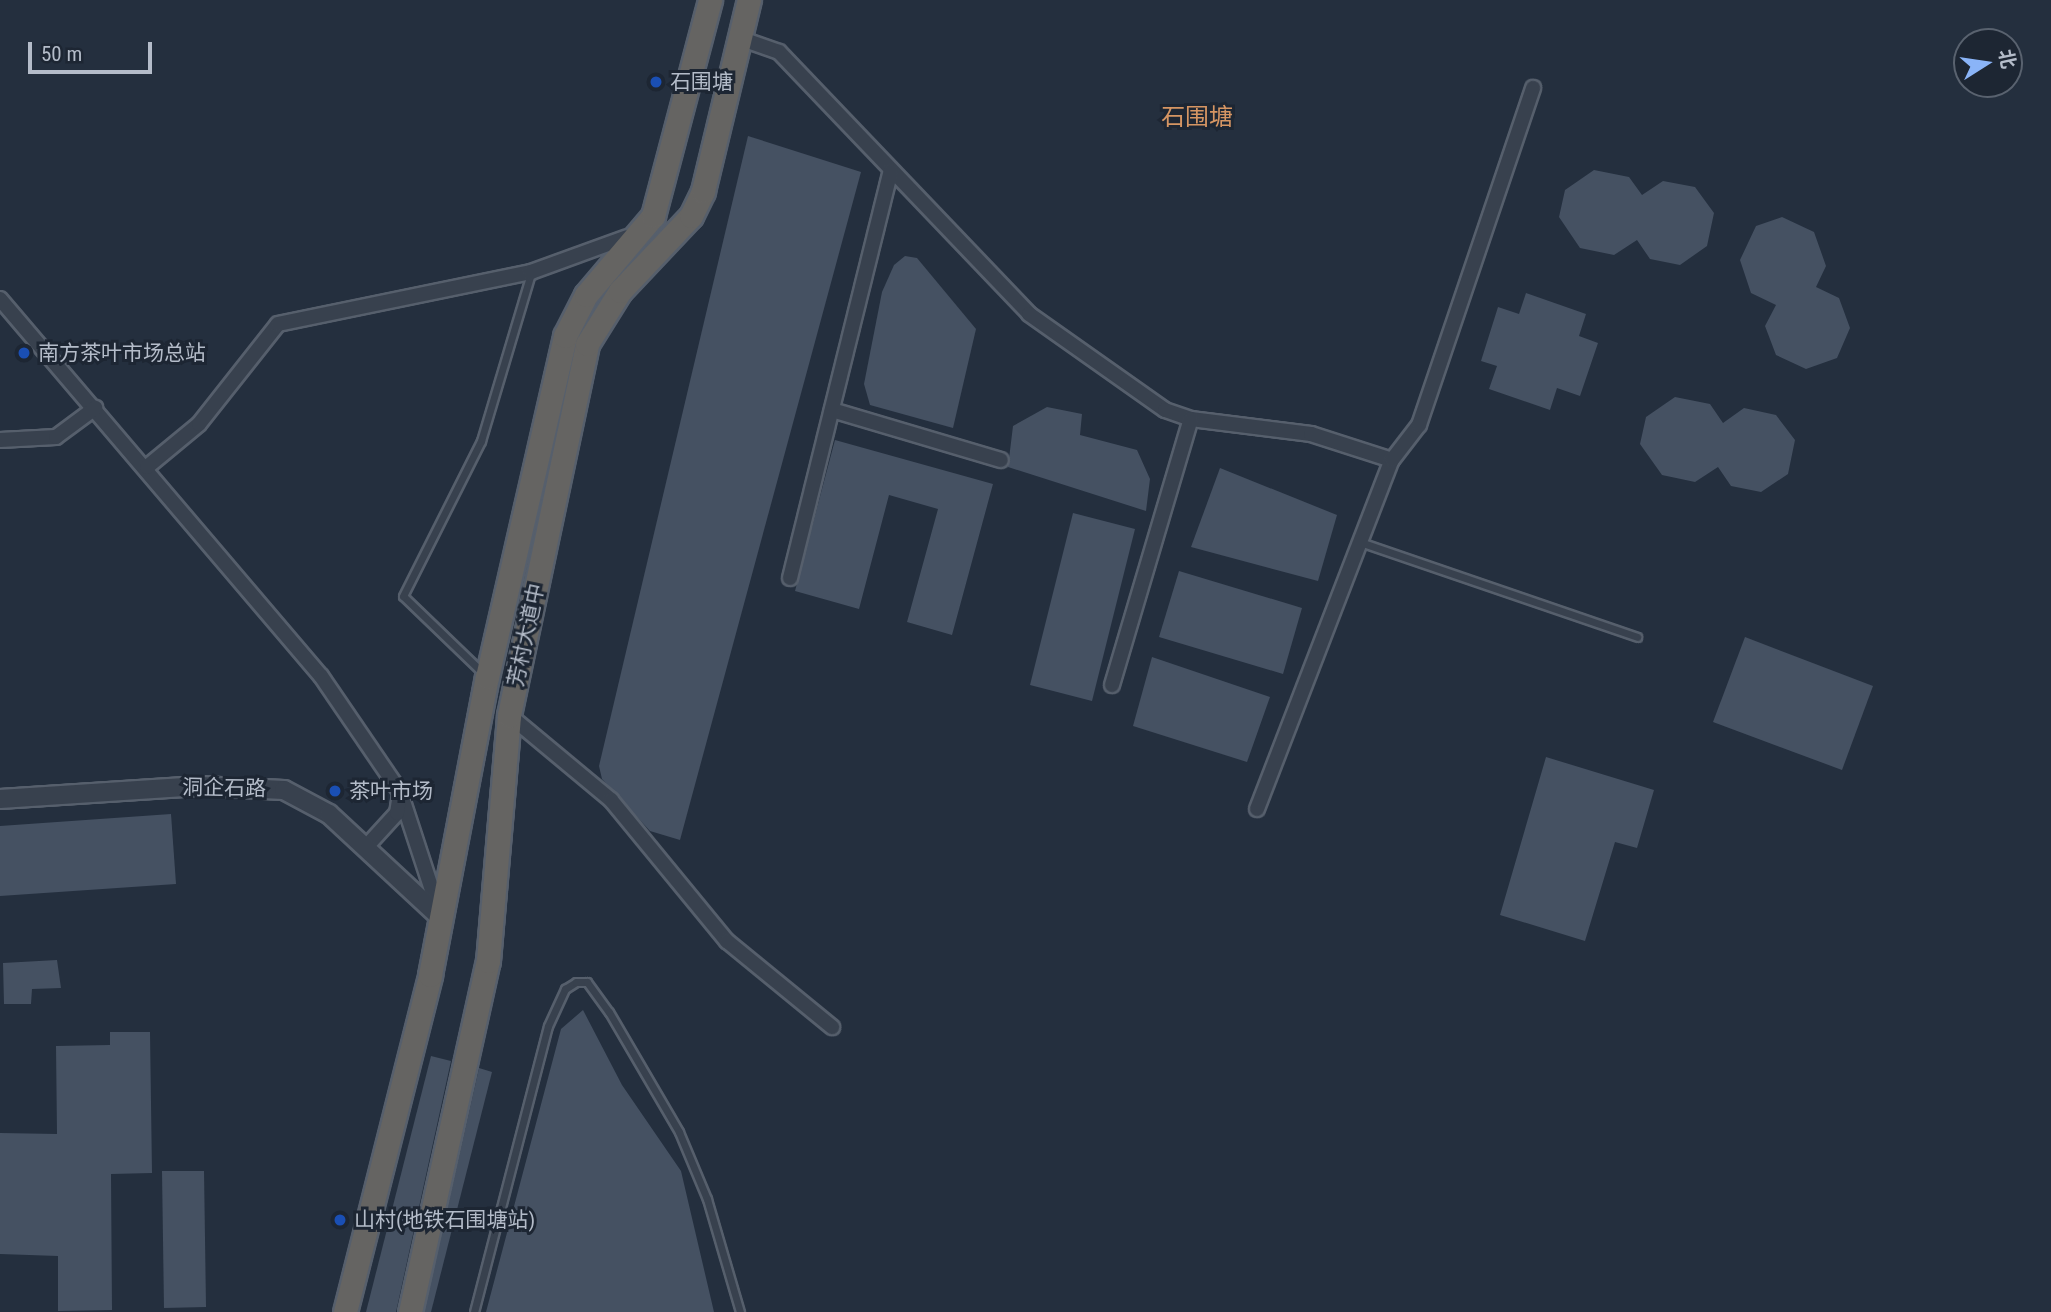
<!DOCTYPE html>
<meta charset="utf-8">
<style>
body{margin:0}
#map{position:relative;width:2051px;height:1312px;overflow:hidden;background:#242f3e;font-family:"Roboto Condensed","Noto Sans SC",sans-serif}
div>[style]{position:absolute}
.building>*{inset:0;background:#455162}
.roads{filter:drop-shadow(2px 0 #565f6c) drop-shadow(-2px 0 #565f6c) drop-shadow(0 2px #565f6c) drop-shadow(0 -2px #565f6c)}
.service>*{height:7px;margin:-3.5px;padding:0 3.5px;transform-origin:3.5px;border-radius:3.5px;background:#38414e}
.minor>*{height:14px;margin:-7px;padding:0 7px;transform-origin:7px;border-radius:7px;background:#38414e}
.tertiary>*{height:18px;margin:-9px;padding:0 9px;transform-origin:9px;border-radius:9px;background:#38414e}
.trunk>*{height:23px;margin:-11.5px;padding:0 11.5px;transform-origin:11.5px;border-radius:11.5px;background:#656462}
.dots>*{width:19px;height:19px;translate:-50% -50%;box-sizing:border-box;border:4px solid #1d2633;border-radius:50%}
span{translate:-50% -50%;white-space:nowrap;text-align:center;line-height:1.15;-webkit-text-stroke:6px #1d2633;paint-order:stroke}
.poi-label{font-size:21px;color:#b4bcc9}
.left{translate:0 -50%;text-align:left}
.street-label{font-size:21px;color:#b4bcc9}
.quarter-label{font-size:24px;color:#d59563}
.north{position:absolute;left:1953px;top:28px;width:70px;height:70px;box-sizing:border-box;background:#1d2633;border:2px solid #59626f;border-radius:50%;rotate:78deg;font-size:19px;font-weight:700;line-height:28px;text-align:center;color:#b4bcc9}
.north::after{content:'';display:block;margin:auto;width:24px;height:32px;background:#8ab4f8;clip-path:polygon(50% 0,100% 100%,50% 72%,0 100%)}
.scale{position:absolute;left:28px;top:42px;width:124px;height:32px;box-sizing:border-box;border:4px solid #b4bcc9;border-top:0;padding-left:9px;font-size:21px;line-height:24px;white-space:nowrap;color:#b4bcc9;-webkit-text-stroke:5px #1d2633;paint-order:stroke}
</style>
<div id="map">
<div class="building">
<div style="clip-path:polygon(748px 136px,861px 172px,680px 840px,650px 831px,602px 779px,599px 766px)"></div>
<div style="clip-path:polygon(1594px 170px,1629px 177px,1642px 195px,1663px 181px,1695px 187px,1714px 213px,1707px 246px,1680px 265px,1650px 259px,1637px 240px,1614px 255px,1580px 248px,1559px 217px,1565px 190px)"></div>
<div style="clip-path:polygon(1782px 217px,1814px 232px,1826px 266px,1816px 287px,1839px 298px,1850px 328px,1837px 358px,1806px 369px,1776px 355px,1765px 326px,1776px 305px,1751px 293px,1740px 260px,1756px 226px)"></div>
<div style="clip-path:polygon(905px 256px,917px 258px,976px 329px,953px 428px,870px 405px,864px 384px,882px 292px,894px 265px)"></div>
<div style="clip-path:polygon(1526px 293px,1586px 314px,1579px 336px,1598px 343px,1580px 396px,1557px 388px,1550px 410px,1489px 389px,1497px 366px,1481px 361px,1498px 307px,1519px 314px)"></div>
<div style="clip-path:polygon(1675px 397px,1710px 404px,1723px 423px,1744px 408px,1776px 415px,1795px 440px,1788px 474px,1761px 492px,1731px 486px,1718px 467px,1695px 482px,1662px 475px,1640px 444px,1646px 417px)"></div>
<div style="clip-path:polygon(1047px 407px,1082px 414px,1080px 435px,1137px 450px,1150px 479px,1146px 511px,1008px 467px,1013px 426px)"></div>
<div style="clip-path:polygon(835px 440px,993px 484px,952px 635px,907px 622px,938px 509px,889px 495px,859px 609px,795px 591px)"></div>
<div style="clip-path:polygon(1220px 468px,1337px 515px,1318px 581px,1191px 547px)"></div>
<div style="clip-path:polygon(1073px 513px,1135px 529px,1092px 701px,1030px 685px)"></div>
<div style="clip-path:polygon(1179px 571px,1302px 608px,1283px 674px,1159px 637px)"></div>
<div style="clip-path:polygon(1745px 637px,1873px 686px,1842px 770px,1713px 722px)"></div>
<div style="clip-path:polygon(1152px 657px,1270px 697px,1247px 762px,1133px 726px)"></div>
<div style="clip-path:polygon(1546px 757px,1654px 790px,1637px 848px,1615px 842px,1585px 941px,1500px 915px)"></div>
<div style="clip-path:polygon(171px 814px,176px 884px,0 896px,0 826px)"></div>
<div style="clip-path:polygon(57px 960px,61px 988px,32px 989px,31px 1004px,4px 1004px,3px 963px)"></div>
<div style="clip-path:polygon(583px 1010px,622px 1085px,681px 1171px,714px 1312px,486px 1312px,561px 1029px)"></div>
<div style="clip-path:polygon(110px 1032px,150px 1032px,152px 1173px,111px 1174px,112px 1310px,58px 1311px,58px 1256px,0 1254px,0 1133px,57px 1134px,56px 1046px,110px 1045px)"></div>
<div style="clip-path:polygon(431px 1056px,451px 1061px,396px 1312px,366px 1312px)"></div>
<div style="clip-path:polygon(479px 1068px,492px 1072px,431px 1312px,424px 1312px)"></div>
<div style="clip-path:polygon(162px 1171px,204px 1171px,206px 1307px,164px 1308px)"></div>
</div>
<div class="roads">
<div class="service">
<div style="left:1360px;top:542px;width:293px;rotate:18.9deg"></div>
<div style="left:484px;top:674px;width:112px;rotate:-136.1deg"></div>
<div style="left:403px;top:596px;width:174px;rotate:-63.3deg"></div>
<div style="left:481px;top:441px;width:175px;rotate:-73.4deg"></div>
<div style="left:474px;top:1312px;width:295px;rotate:-75.5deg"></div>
<div style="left:548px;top:1026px;width:41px;rotate:-65.3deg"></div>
<div style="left:565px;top:989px;width:13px;rotate:-32deg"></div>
<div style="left:576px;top:982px;width:11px"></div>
<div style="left:587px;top:982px;width:37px;rotate:54deg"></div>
<div style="left:609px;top:1012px;width:139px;rotate:59.7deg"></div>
<div style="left:679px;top:1132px;width:73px;rotate:67.3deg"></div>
<div style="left:707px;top:1199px;width:118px;rotate:73.7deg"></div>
</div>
<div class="minor">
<div style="left:739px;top:38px;width:42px;rotate:19.3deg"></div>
<div style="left:779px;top:52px;width:362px;rotate:46.3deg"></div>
<div style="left:1029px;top:314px;width:166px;rotate:35.2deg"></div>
<div style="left:1165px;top:410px;width:28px;rotate:19deg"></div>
<div style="left:1191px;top:419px;width:121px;rotate:7.1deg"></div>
<div style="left:1311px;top:434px;width:85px;rotate:17.8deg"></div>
<div style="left:0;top:299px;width:495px;rotate:49.6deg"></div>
<div style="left:321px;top:676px;width:140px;rotate:55.7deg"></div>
<div style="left:400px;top:792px;width:125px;rotate:71.9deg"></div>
<div style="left:832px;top:410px;width:176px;rotate:16.5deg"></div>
<div style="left:0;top:440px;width:56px;rotate:-3.1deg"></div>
<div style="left:56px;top:437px;width:49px;rotate:-36.6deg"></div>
<div style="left:147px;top:467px;width:67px;rotate:-39.6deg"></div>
<div style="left:199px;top:424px;width:127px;rotate:-51.7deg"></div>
<div style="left:278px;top:324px;width:258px;rotate:-11.6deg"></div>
<div style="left:531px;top:272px;width:102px;rotate:-20deg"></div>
<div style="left:790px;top:578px;width:419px;rotate:-76.1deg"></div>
<div style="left:1112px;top:685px;width:277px;rotate:-73.5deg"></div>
<div style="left:509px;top:715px;width:133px;rotate:39.8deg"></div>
<div style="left:611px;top:800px;width:183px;rotate:50.6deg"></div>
<div style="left:727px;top:941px;width:136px;rotate:39.3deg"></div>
<div style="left:1257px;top:809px;width:374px;rotate:-68.9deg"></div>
<div style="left:1392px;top:460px;width:44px;rotate:-52.4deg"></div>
<div style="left:1419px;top:425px;width:356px;rotate:-71.3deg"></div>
<div style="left:366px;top:847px;width:46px;rotate:-47.6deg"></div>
<div style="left:397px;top:813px;width:20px;rotate:-81deg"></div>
</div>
<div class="tertiary">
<div style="left:0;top:799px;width:200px;rotate:-3.7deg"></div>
<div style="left:200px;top:786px;width:84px;rotate:2.7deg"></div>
<div style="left:284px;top:790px;width:51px;rotate:28.1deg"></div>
<div style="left:329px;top:814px;width:154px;rotate:42.9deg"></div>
</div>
<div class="trunk">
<div style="left:345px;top:1312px;width:348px;rotate:-75.8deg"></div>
<div style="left:430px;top:975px;width:303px;rotate:-79.2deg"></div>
<div style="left:487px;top:677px;width:350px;rotate:-77.1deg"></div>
<div style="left:565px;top:336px;width:46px;rotate:-62.9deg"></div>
<div style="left:586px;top:295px;width:104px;rotate:-49.7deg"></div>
<div style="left:653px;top:216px;width:223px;rotate:-75.2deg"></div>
<div style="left:410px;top:1312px;width:360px;rotate:-77.5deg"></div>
<div style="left:488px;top:961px;width:247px;rotate:-85.1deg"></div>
<div style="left:509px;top:715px;width:379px;rotate:-78.1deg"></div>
<div style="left:587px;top:344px;width:62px;rotate:-58.1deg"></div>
<div style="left:620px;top:291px;width:103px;rotate:-46.6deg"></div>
<div style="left:691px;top:216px;width:28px;rotate:-64deg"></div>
<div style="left:703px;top:191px;width:196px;rotate:-76.5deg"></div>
</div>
</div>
<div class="dots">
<div style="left:656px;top:82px;background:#1a4fb4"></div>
<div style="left:24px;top:353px;background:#1a4fb4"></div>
<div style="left:335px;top:791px;background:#1a4fb4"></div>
<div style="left:340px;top:1220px;background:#1a4fb4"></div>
</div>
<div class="poi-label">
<span class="left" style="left:670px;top:82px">石围塘</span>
<span class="left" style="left:38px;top:353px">南方茶叶市场总站</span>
<span class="left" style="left:349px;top:791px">茶叶市场</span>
<span class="left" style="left:354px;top:1220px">山村(地铁石围塘站)</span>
</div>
<div class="street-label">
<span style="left:526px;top:635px;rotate:-78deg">芳村大道中</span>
<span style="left:224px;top:788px;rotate:1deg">洞企石路</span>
</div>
<div class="quarter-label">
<span style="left:1197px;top:118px">石围塘</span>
</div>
<div class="north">北</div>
<div class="scale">50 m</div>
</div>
